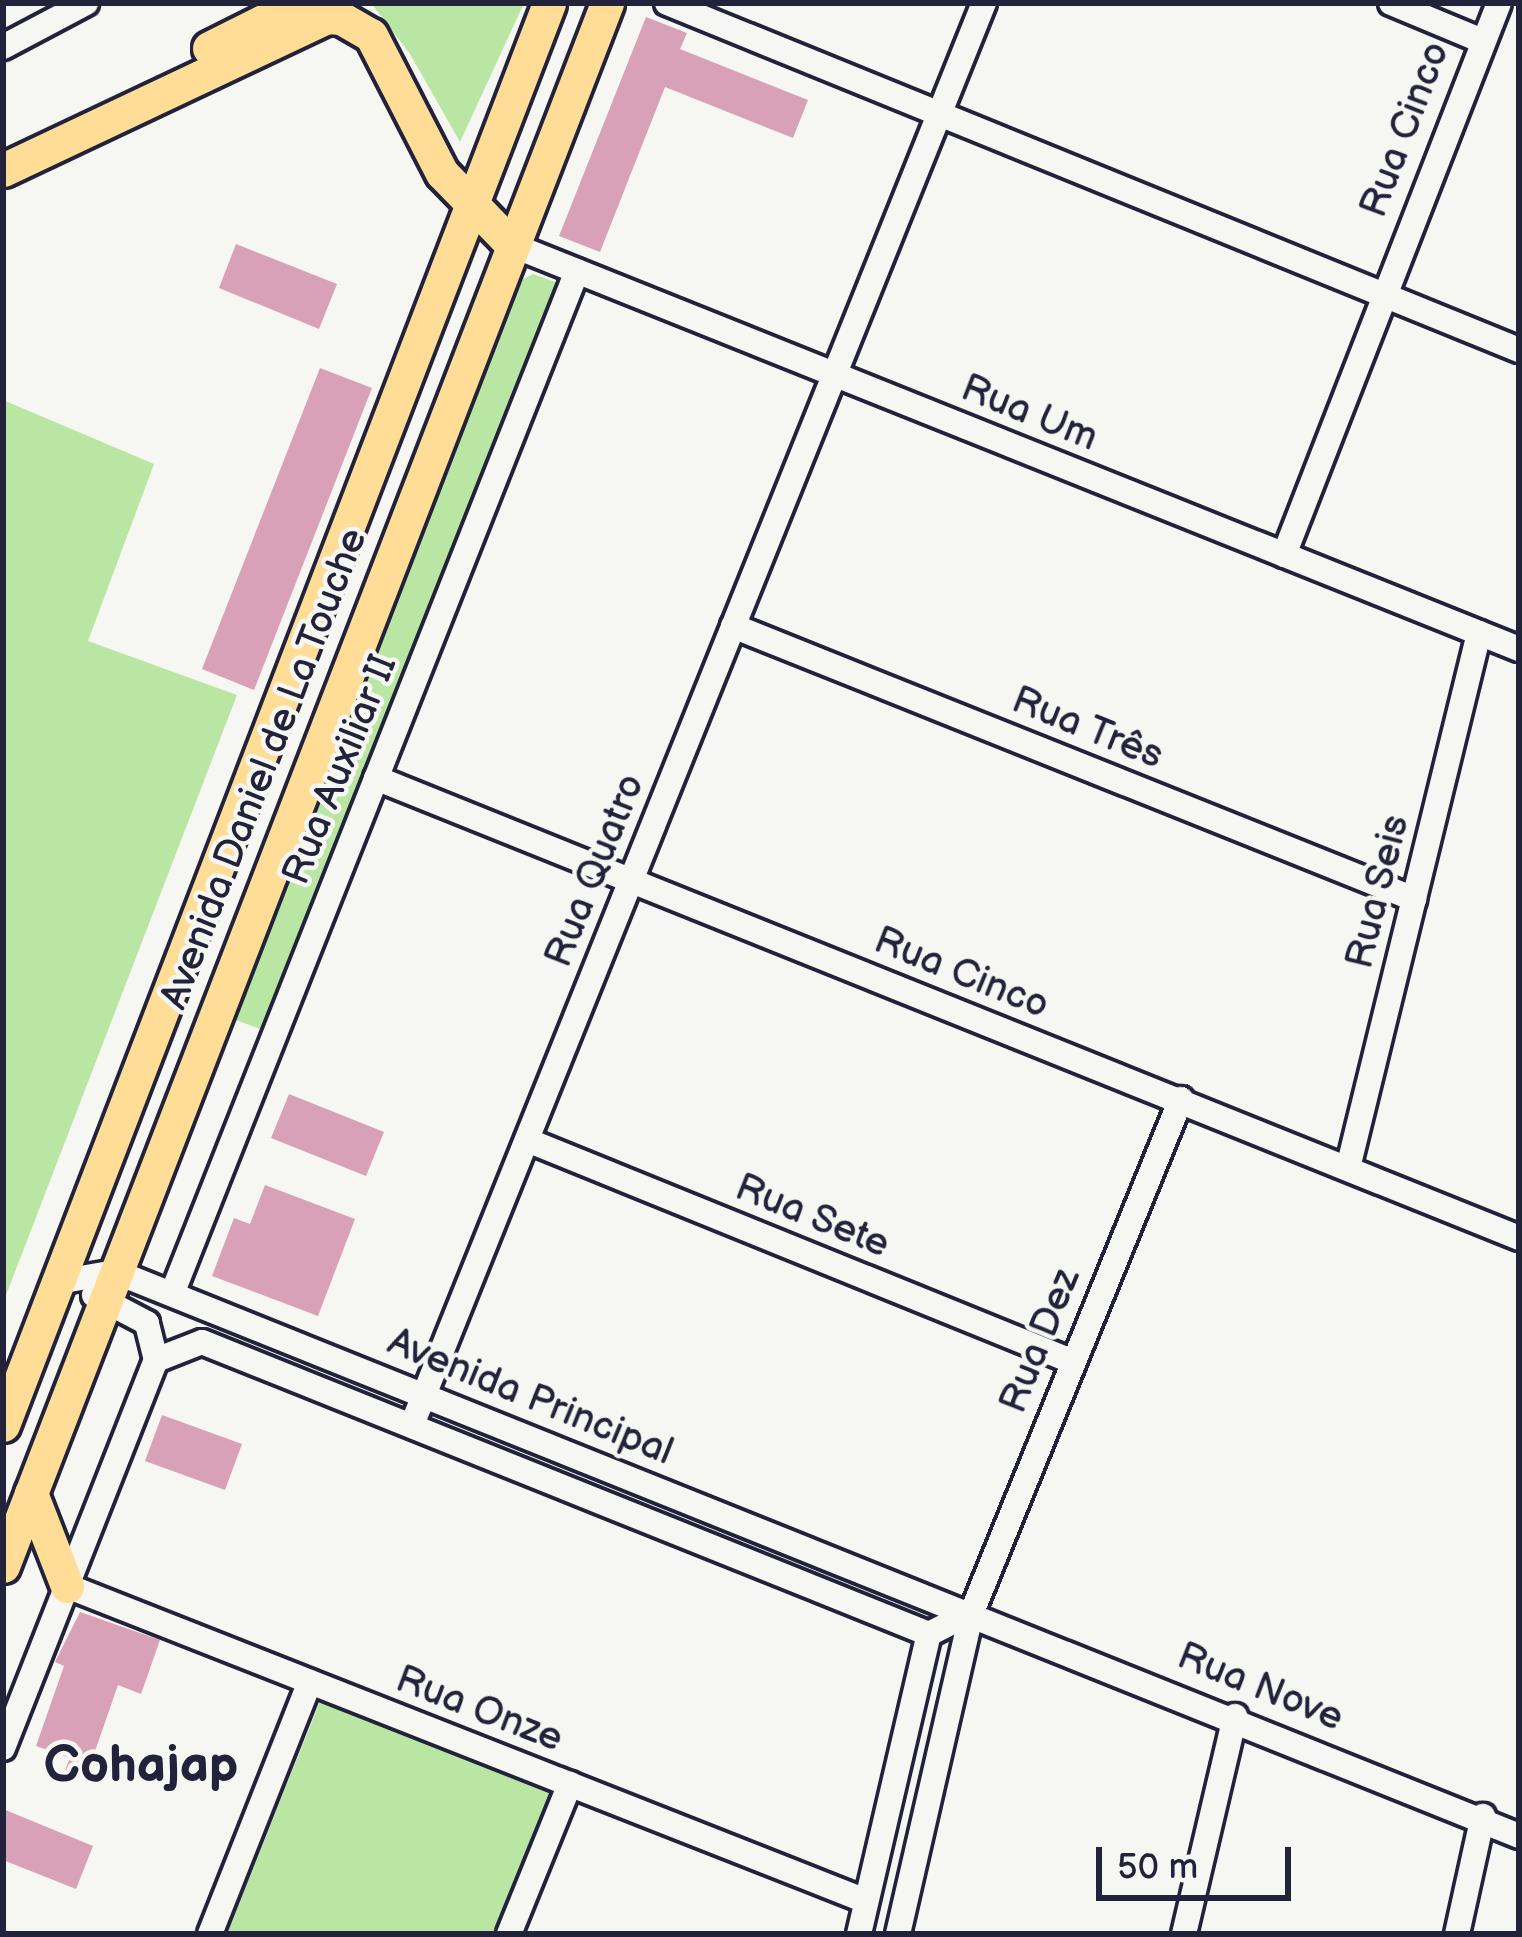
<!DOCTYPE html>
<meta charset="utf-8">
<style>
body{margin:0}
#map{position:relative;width:1522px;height:1937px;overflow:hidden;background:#f6f6f2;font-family:"Balsamiq Sans",sans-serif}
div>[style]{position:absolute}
.green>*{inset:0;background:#bae6a3}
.building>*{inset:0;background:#d8a1b7}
.roads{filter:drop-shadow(3px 0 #22223b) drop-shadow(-3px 0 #22223b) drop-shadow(0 3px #22223b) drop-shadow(0 -3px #22223b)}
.minor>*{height:24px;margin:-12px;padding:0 12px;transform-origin:12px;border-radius:12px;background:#f6f6f2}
.major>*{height:33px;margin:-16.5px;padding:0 16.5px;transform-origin:16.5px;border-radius:16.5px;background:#ffdd96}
span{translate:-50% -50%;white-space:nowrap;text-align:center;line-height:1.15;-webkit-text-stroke:9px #f6f6f2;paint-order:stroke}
.street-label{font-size:39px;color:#22223b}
.district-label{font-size:51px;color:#22223b;font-weight:700}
.frame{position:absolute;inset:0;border:6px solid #22223b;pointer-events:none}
.scale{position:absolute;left:1096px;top:1847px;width:195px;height:54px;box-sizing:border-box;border:6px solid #22223b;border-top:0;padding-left:15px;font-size:36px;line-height:42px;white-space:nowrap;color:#22223b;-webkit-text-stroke:9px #f6f6f2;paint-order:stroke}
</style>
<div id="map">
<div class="green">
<div style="clip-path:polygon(371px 3px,524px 3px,460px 142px,410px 54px)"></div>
<div style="clip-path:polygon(533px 274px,558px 283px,263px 1030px,228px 1017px,514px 284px)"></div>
<div style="clip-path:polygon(3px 400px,154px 464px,88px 641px,237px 695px,3px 1303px)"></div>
<div style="clip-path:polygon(321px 1699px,551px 1790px,494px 1934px,228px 1931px)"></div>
</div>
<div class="building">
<div style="clip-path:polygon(646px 17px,687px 33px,680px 49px,808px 100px,793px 138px,665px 87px,600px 252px,559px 236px)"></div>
<div style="clip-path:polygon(236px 244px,337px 284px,319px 329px,219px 288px)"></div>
<div style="clip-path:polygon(320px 368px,372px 388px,254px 690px,202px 669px)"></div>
<div style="clip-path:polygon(289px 1094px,384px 1132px,366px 1176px,271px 1138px)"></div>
<div style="clip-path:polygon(265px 1185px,355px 1219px,318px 1316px,212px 1276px,234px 1218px,250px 1224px)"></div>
<div style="clip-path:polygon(162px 1415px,242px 1444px,225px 1490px,145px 1461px)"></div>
<div style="clip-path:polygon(80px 1612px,160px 1640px,141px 1694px,118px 1685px,86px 1777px,65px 1770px,70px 1758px,36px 1746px,64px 1666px,55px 1662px)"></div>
<div style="clip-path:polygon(3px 1809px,93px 1846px,76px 1889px,3px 1860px)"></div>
</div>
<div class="roads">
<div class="minor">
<div style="left:667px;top:3px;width:920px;rotate:22.16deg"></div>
<div style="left:1391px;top:3px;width:96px;rotate:22.6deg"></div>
<div style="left:3px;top:47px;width:94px;rotate:-27.9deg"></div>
<div style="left:512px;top:245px;width:1085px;rotate:21.86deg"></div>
<div style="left:1284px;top:555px;width:592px;rotate:-68.72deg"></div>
<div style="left:733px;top:626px;width:734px;rotate:21.84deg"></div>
<div style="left:376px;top:778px;width:1232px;rotate:21.92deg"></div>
<div style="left:527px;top:1140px;width:587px;rotate:22.11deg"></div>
<div style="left:1348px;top:1168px;width:551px;rotate:-76.24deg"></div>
<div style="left:58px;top:1282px;width:59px;rotate:-9.8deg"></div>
<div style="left:116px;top:1272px;width:1512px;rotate:21.9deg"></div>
<div style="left:172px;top:1294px;width:1100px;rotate:-68.4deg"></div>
<div style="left:156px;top:1360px;width:49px;rotate:-21.4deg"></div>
<div style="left:202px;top:1342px;width:783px;rotate:21.88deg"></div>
<div style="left:929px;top:1634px;width:48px;rotate:-27.1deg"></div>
<div style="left:412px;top:1425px;width:1533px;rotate:-68.09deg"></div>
<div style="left:67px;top:1586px;width:859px;rotate:21.52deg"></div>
<div style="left:3px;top:1748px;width:417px;rotate:-68.5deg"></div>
<div style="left:156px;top:1360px;width:38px;rotate:-104deg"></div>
<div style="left:147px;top:1323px;width:60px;rotate:-152.2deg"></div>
<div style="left:210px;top:1934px;width:271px;rotate:-68.4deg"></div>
<div style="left:509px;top:1934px;width:162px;rotate:-67.9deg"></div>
<div style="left:859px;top:1934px;width:308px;rotate:-76.9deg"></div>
<div style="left:898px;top:1934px;width:330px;rotate:-77.1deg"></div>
<div style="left:972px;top:1612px;width:554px;rotate:-67.83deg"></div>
<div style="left:1184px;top:1934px;width:224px;rotate:-76.8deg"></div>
<div style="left:1457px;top:1934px;width:121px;rotate:-77.6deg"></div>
</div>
<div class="major">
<div style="left:209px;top:48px;width:101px;rotate:-26.6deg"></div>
<div style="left:3px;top:170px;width:358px;rotate:-25.3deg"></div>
<div style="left:327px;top:17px;width:14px;rotate:4deg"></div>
<div style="left:341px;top:18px;width:34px;rotate:30deg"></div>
<div style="left:371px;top:35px;width:155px;rotate:62.8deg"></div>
<div style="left:442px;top:173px;width:100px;rotate:45.8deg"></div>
<div style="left:3px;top:1425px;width:1523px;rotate:-68.99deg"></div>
<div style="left:31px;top:1493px;width:100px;rotate:68.8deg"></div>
<div style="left:3px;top:1566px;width:1676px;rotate:-68.87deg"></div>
</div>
</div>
<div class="street-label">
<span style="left:1406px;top:130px;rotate:-69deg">Rua Cinco</span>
<span style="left:1029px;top:414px;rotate:22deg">Rua Um</span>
<span style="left:1087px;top:729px;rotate:22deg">Rua Três</span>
<span style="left:265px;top:769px;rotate:-69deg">Avenida Daniel de La Touche</span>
<span style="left:341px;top:770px;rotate:-68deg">Rua Auxiliar II</span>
<span style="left:596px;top:871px;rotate:-68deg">Rua Quatro</span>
<span style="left:1379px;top:892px;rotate:-76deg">Rua Seis</span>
<span style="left:961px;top:974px;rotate:22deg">Rua Cinco</span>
<span style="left:812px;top:1217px;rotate:22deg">Rua Sete</span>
<span style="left:1041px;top:1341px;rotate:-68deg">Rua Dez</span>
<span style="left:530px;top:1398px;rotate:22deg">Avenida Principal</span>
<span style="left:1260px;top:1688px;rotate:22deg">Rua Nove</span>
<span style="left:479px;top:1710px;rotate:21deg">Rua Onze</span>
</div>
<div class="district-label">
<span style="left:141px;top:1766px">Cohajap</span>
</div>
<div class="frame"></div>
<div class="scale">50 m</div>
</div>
